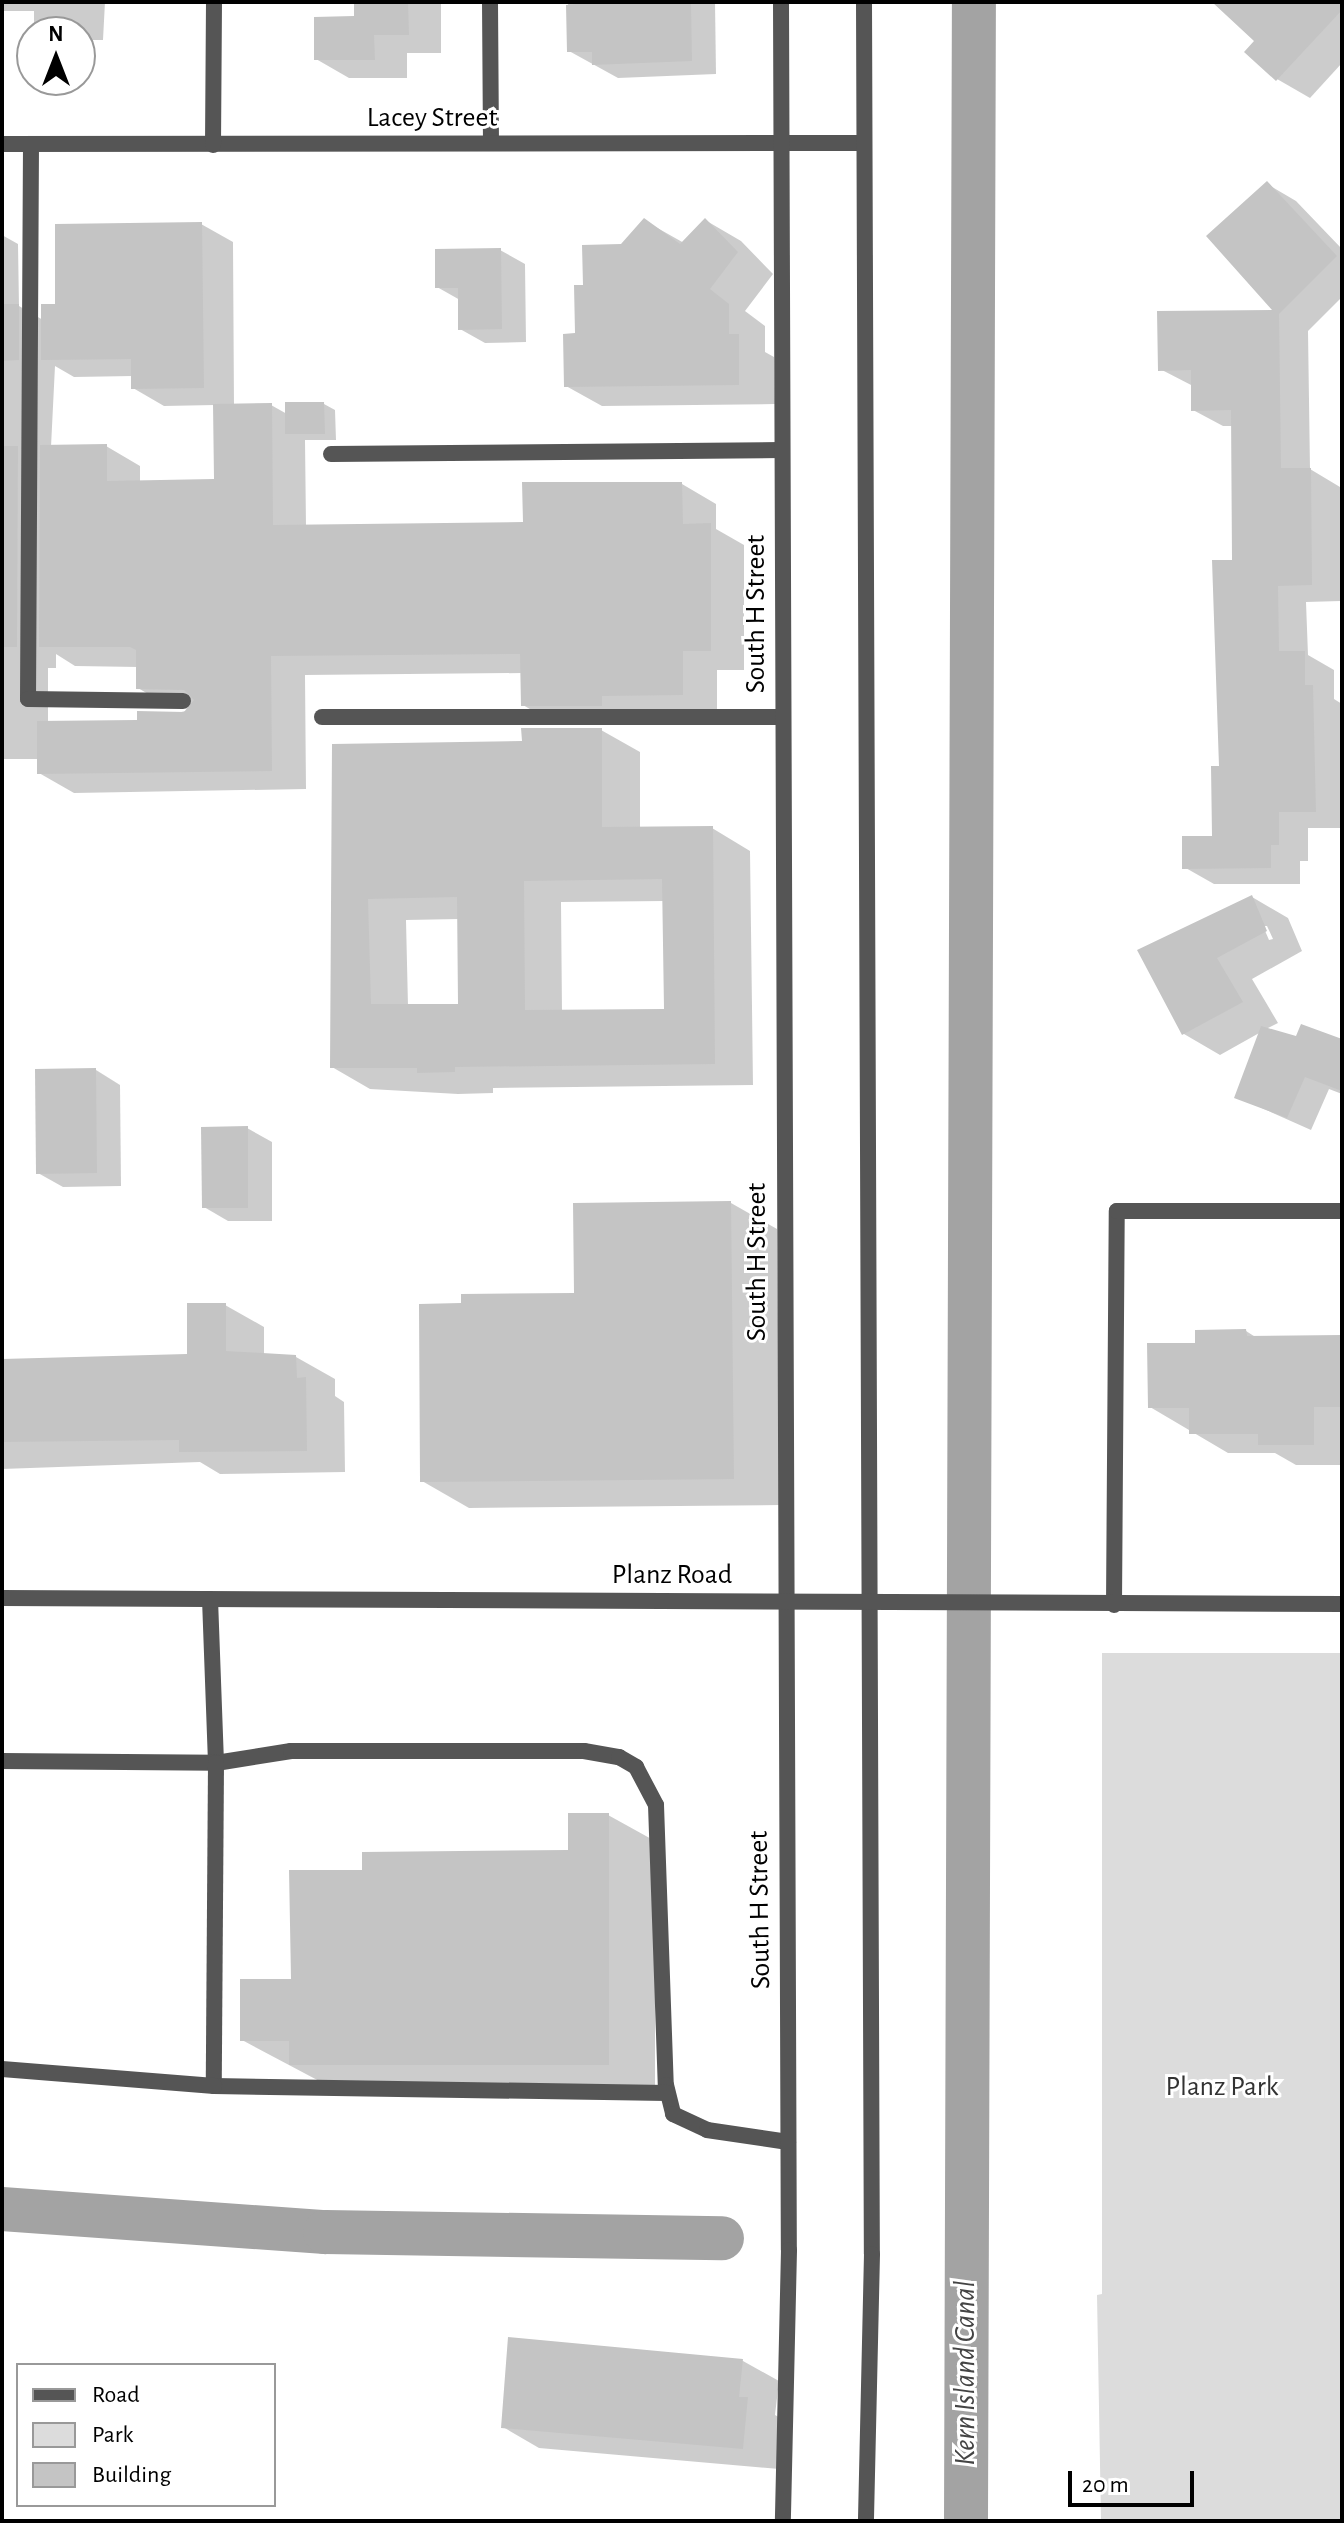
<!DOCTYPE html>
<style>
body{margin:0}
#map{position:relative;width:1344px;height:2523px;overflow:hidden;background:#fff;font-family:"Alegreya Sans",sans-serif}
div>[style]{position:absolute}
.green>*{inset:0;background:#dcdcdc}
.shadow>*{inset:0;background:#0003}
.canal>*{height:44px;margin:-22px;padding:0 22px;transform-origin:22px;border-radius:22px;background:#a3a3a3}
.building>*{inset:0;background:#c4c4c4}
.service>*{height:16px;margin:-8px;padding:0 8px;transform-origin:8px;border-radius:8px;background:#555}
.minor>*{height:16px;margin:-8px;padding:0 8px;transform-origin:8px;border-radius:8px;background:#555}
.tertiary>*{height:16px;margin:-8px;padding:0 8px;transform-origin:8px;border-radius:8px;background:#555}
span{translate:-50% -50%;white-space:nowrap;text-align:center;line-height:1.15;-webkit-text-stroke:6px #fff;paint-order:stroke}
.street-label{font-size:28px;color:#000}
.park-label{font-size:28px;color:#333}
.water-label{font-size:30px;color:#444;font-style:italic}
.frame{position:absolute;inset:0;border:4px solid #000;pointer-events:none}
.legend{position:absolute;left:16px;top:2363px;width:260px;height:144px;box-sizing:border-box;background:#fff;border:2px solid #999;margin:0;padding:10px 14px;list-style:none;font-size:24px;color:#000}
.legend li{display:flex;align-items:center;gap:16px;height:40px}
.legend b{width:40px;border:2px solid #999}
.north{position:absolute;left:16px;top:16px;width:80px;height:80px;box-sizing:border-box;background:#fff;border:2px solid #999;border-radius:50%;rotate:0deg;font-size:22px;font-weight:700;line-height:32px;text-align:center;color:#000}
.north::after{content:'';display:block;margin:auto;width:28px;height:36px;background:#000;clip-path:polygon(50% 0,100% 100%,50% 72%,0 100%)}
.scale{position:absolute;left:1068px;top:2471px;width:126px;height:36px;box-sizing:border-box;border:4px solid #000;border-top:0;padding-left:10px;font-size:24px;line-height:28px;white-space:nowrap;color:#000;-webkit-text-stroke:6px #fff;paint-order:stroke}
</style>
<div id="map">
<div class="green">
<div style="clip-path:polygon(1102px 1653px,1342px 1653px,1342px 2521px,1101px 2521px,1097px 2295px,1102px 2294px)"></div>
</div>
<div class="shadow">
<div style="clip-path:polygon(2px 2px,105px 2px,103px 40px,80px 40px,80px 32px,45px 32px,34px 25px,34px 11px,2px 11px)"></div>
<div style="clip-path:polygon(357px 2px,441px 2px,441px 53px,407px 53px,407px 78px,349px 78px,316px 59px,356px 18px)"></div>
<div style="clip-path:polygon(568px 2px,715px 2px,716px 74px,618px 78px,569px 51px)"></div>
<div style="clip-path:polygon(1247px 2px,1342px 2px,1342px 63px,1310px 98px,1277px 79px,1257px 41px)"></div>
<div style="clip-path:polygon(1267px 184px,1296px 201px,1342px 249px,1342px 297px,1308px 331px,1310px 469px,1340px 487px,1341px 601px,1306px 602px,1308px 655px,1334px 670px,1334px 699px,1342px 704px,1342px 828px,1308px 828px,1308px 861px,1300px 861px,1300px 884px,1214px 884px,1184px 867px,1214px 838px,1234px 562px,1233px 426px,1223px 426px,1193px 410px,1193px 386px,1160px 369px,1276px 312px)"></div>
<div style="clip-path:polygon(705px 220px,741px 241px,773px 274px,745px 311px,765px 326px,765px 352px,774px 357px,775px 404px,602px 406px,566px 386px,585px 287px,645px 221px,684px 243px)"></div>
<div style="clip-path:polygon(evenodd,201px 224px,233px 242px,234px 405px,271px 405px,287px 414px,324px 404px,335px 410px,336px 440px,305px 440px,306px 526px,525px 524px,682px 484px,716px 504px,716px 529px,744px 545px,744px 670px,717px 670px,717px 713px,557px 725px,523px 705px,522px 673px,305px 675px,306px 789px,74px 793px,39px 773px,39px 759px,2px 759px,2px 235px,18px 244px,19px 306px,43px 320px,57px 306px,201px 224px,55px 366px,74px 377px,133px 376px,133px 388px,164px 406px,215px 405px,216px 481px,140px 482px,140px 466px,106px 446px,51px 447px,55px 366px,201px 224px,56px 654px,75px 666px,138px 667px,138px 688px,172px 708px,194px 709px,139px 722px,48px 723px,48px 668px,56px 668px,56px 654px)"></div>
<div style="clip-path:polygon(500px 250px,525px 264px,526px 342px,485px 343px,460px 329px,460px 300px,437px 287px)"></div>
<div style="clip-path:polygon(evenodd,601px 730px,640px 752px,640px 829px,712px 828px,750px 851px,753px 1085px,493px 1088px,493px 1093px,458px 1094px,370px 1089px,332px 1067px,334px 746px,524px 743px,601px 730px,665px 901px,666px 1011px,562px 1012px,561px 902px,665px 901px,601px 730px,459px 919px,460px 1006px,408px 1006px,406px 920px,459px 919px)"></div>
<div style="clip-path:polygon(evenodd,1252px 897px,1288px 918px,1302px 951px,1252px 979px,1278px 1023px,1266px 1029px,1297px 1038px,1342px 1041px,1342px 1094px,1329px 1089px,1311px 1130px,1237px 1097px,1261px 1032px,1220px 1055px,1184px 1034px,1140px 950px,1252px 897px,1263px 926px,1267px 926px,1273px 939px,1269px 940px,1263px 926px)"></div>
<div style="clip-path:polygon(96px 1070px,120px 1085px,121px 1186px,63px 1187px,38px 1173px)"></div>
<div style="clip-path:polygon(247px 1128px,272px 1142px,272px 1221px,228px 1221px,204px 1207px)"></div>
<div style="clip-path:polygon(731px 1203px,777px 1229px,780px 1505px,469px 1508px,422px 1481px,576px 1295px)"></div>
<div style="clip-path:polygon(225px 1305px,264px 1327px,264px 1355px,296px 1357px,335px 1379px,335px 1396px,344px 1402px,345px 1472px,220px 1474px,200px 1462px,2px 1469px,2px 1360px,189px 1356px)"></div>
<div style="clip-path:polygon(1246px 1331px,1257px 1338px,1342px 1337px,1342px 1465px,1296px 1465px,1275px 1453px,1228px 1453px,1150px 1407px,1197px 1345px)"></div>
<div style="clip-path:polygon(608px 1815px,655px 1841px,655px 2090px,338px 2091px,242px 2040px,293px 1981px,364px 1872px,570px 1852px)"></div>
<div style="clip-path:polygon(743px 2361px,779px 2381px,775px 2415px,784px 2420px,779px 2469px,539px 2448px,503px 2427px)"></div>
</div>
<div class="canal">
<div style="left:2px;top:2209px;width:324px;rotate:4.1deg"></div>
<div style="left:325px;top:2232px;width:397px;rotate:0.9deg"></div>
<div style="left:966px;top:2521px;width:2519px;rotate:-89.82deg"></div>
</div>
<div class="building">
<div style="clip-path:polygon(354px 2px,408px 2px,409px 35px,374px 35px,375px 60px,314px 60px,314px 17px,354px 16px)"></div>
<div style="clip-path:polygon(594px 2px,691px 4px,692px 61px,592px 65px,592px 52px,567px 52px,566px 5px)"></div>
<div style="clip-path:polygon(1212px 2px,1342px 2px,1342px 10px,1276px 81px,1244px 52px,1254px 41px)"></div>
<div style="clip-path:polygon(1267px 181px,1337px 256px,1279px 314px,1281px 468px,1311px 468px,1312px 585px,1278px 586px,1279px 651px,1305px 651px,1305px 685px,1313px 685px,1316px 812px,1279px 812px,1279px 845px,1271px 845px,1271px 868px,1182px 869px,1182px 836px,1212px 836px,1211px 766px,1219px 766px,1212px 560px,1232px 560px,1231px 410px,1191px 411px,1191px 370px,1158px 371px,1157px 311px,1272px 310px,1206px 236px)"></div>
<div style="clip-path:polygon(644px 218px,680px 244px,705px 218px,738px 252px,710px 289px,729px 304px,729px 334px,739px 334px,739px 385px,564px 387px,563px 334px,575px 333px,574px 285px,583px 285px,582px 245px,621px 244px)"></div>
<div style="clip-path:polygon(202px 222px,204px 388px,131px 389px,131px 359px,41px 360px,41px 304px,55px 304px,55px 224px)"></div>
<div style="clip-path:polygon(501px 248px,502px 329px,458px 330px,458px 288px,435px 288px,435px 249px)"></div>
<div style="clip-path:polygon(2px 304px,19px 304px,19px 360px,2px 361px)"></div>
<div style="clip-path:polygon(285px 402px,324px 402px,325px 434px,285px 434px)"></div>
<div style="clip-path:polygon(272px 403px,273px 525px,523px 522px,522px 482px,682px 482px,683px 524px,711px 523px,711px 651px,683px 651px,683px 695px,602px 696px,602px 706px,521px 706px,520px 654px,271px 656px,272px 771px,37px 774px,37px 721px,137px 720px,137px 711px,184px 712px,194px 700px,184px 690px,136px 689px,136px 650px,130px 647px,39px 647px,40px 445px,107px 444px,107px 481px,214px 479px,213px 404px)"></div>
<div style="clip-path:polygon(2px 446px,18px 446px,17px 647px,2px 647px)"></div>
<div style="clip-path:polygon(evenodd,521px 728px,602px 728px,602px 827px,713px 826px,715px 1064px,455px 1067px,455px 1072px,417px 1073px,417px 1068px,330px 1068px,332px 744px,522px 741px,521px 728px,662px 879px,664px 1009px,525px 1010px,524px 881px,662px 879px,521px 728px,457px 897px,458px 1004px,371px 1004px,368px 899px,457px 897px)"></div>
<div style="clip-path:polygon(1252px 895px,1267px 931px,1217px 958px,1243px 1002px,1182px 1035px,1137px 950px)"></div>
<div style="clip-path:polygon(1301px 1024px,1342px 1039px,1342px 1091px,1305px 1077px,1287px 1118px,1234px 1098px,1261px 1026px,1296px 1036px)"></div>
<div style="clip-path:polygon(96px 1068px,97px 1173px,36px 1174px,35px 1069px)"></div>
<div style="clip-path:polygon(248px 1126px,248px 1208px,202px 1208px,201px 1127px)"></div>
<div style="clip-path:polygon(731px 1201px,734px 1479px,420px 1482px,419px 1304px,461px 1303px,461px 1294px,574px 1293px,573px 1203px)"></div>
<div style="clip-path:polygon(187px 1303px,226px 1303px,226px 1351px,296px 1355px,297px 1378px,306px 1377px,307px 1451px,179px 1452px,179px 1440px,2px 1442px,2px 1359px,187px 1354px)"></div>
<div style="clip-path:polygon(1246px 1329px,1247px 1336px,1342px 1335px,1342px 1407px,1314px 1407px,1314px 1445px,1258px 1445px,1258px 1434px,1189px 1434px,1189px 1408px,1148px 1408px,1147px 1343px,1195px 1343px,1195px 1330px)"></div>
<div style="clip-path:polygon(568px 1813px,609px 1813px,609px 2065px,289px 2065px,289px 2041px,240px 2041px,240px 1979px,291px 1979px,289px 1870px,362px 1870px,362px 1852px,568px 1850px)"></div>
<div style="clip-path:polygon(508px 2337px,743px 2359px,739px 2397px,748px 2397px,743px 2449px,501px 2428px)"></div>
</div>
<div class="service">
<div style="left:490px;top:2px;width:141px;rotate:89.6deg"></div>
<div style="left:31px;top:144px;width:555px;rotate:90.31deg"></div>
<div style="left:28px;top:699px;width:155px;rotate:0.7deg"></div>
<div style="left:331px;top:454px;width:450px;rotate:-0.5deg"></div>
<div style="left:322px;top:717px;width:460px"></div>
<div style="left:210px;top:1599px;width:164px;rotate:87.9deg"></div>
<div style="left:216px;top:1763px;width:76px;rotate:-9.1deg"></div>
<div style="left:291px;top:1751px;width:293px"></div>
<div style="left:584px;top:1751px;width:36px;rotate:10deg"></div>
<div style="left:619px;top:1757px;width:20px;rotate:30deg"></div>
<div style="left:636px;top:1767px;width:43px;rotate:62.2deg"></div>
<div style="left:656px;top:1805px;width:280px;rotate:88deg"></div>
<div style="left:666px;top:2085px;width:30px;rotate:76deg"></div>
<div style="left:673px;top:2114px;width:38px;rotate:25deg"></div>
<div style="left:707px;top:2130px;width:82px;rotate:8.4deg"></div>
<div style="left:1114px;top:1605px;width:394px;rotate:-89.6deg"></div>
<div style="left:1117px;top:1211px;width:225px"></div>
<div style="left:2px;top:1761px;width:214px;rotate:0.5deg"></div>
<div style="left:216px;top:1763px;width:323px;rotate:90.4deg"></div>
<div style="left:214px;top:2086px;width:453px;rotate:0.9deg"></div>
<div style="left:2px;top:2069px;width:213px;rotate:4.6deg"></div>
</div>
<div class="minor">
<div style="left:2px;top:144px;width:861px;rotate:-0.07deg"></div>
<div style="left:213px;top:145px;width:143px;rotate:-89.6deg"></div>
</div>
<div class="tertiary">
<div style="left:781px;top:2px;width:2248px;rotate:89.8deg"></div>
<div style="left:789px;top:2250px;width:271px;rotate:91.3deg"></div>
<div style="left:864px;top:2px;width:2252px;rotate:89.8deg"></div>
<div style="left:872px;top:2254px;width:267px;rotate:91.3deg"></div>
<div style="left:2px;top:1598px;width:1340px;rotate:0.26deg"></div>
</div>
<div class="street-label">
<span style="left:432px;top:118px">Lacey Street</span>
<span style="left:756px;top:614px;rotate:-90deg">South H Street</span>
<span style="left:757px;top:1262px;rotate:-90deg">South H Street</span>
<span style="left:672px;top:1575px">Planz Road</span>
<span style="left:760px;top:1910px;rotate:-91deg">South H Street</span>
</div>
<div class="park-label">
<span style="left:1222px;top:2087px">Planz Park</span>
</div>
<div class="water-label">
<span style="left:965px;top:2373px;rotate:-90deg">Kern Island Canal</span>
</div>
<div class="frame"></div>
<ul class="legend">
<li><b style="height:10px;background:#555"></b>Road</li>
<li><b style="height:22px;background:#dcdcdc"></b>Park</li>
<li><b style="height:22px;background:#c4c4c4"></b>Building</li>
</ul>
<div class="north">N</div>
<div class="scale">20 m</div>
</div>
